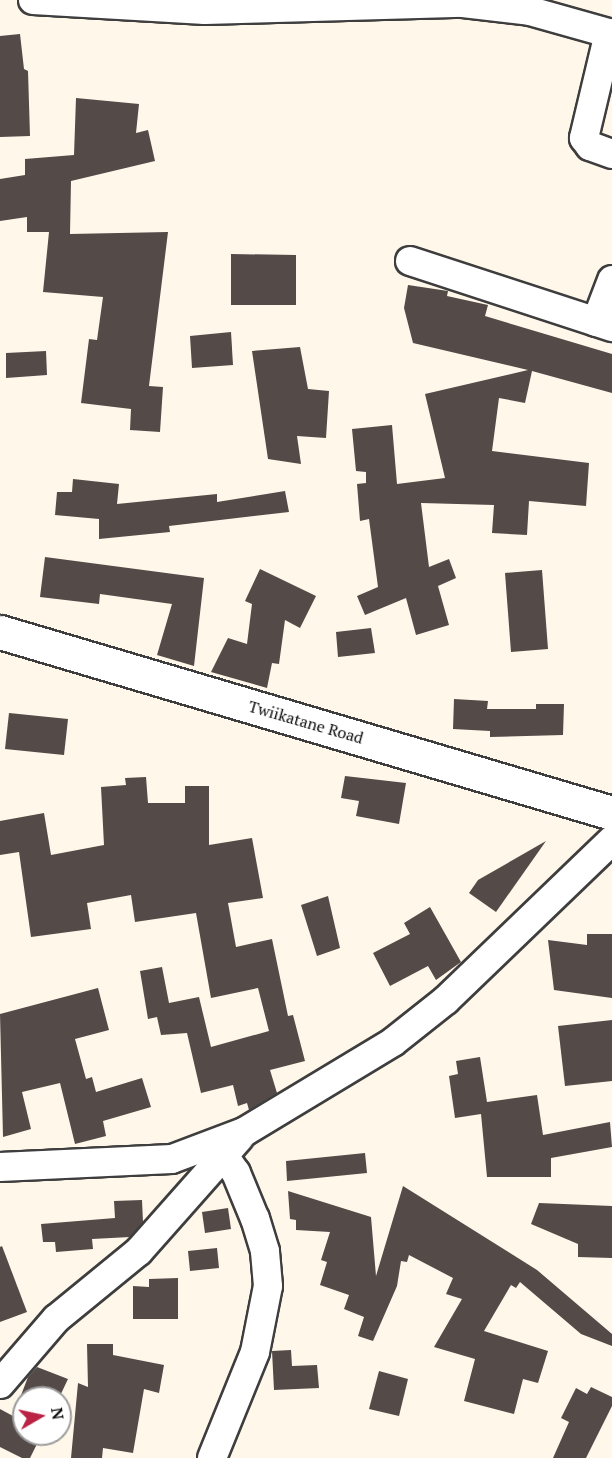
<!DOCTYPE html>
<style>
body{margin:0}
#map{position:relative;width:612px;height:1458px;overflow:hidden;background:#fff7e9;font-family:"PT Serif",serif}
div>[style]{position:absolute}
.building>*{inset:0;background:#544a48}
.roads{filter:drop-shadow(2px 0 #3e3e3e) drop-shadow(-2px 0 #3e3e3e) drop-shadow(0 2px #3e3e3e) drop-shadow(0 -2px #3e3e3e)}
.minor>*{height:28px;margin:-14px;padding:0 14px;transform-origin:14px;border-radius:14px;background:#fff}
.tertiary>*{height:33px;margin:-16.5px;padding:0 16.5px;transform-origin:16.5px;border-radius:16.5px;background:#fff}
span{translate:-50% -50%;white-space:nowrap;text-align:center;line-height:1.15;-webkit-text-stroke:6px #fff;paint-order:stroke}
.street-label{font-size:16px;color:#0b0b0b}
.north{position:absolute;left:12px;top:1386px;width:60px;height:60px;box-sizing:border-box;background:#fff;border:2px solid #9d9d9d;border-radius:50%;rotate:81deg;font-size:16px;font-weight:700;line-height:24px;text-align:center;color:#0b0b0b}
.north::after{content:'';display:block;margin:auto;width:21px;height:27px;background:#bb2345;clip-path:polygon(50% 0,100% 100%,50% 72%,0 100%)}
</style>
<div id="map">
<div class="building">
<div style="clip-path:polygon(20px 34px,24px 69px,28px 71px,30px 136px,0 137px,0 36px)"></div>
<div style="clip-path:polygon(76px 98px,139px 104px,136px 133px,148px 130px,155px 161px,71px 181px,70px 234px,168px 232px,149px 386px,163px 387px,160px 432px,130px 430px,131px 409px,81px 403px,89px 339px,97px 340px,103px 297px,43px 292px,49px 232px,27px 232px,27px 217px,0 221px,0 179px,25px 175px,25px 159px,74px 155px)"></div>
<div style="clip-path:polygon(231px 254px,296px 255px,296px 305px,231px 305px)"></div>
<div style="clip-path:polygon(408px 285px,448px 291px,447px 296px,488px 305px,485px 316px,612px 354px,612px 393px,532px 371px,525px 403px,499px 398px,492px 451px,589px 463px,586px 506px,529px 501px,527px 535px,492px 533px,494px 505px,421px 503px,429px 567px,449px 559px,456px 578px,438px 586px,449px 625px,416px 635px,406px 598px,365px 615px,357px 596px,378px 587px,369px 519px,360px 521px,357px 484px,366px 483px,366px 472px,356px 471px,352px 429px,392px 425px,397px 484px,445px 478px,425px 394px,528px 370px,413px 343px,404px 308px)"></div>
<div style="clip-path:polygon(231px 332px,233px 365px,192px 368px,190px 336px)"></div>
<div style="clip-path:polygon(300px 347px,308px 389px,329px 391px,326px 438px,297px 436px,301px 464px,268px 459px,252px 351px)"></div>
<div style="clip-path:polygon(46px 351px,47px 375px,6px 378px,6px 353px)"></div>
<div style="clip-path:polygon(73px 479px,119px 484px,117px 504px,217px 494px,217px 502px,285px 491px,289px 512px,169px 526px,170px 532px,99px 539px,99px 519px,55px 515px,57px 492px,72px 492px)"></div>
<div style="clip-path:polygon(45px 557px,204px 578px,194px 666px,157px 655px,172px 604px,100px 594px,99px 604px,40px 597px)"></div>
<div style="clip-path:polygon(260px 569px,316px 596px,300px 628px,285px 620px,279px 664px,272px 663px,267px 688px,211px 672px,228px 638px,247px 644px,252px 604px,245px 601px)"></div>
<div style="clip-path:polygon(542px 570px,548px 649px,511px 652px,505px 573px)"></div>
<div style="clip-path:polygon(371px 628px,375px 653px,338px 657px,336px 632px)"></div>
<div style="clip-path:polygon(454px 699px,488px 701px,487px 709px,536px 709px,536px 704px,564px 704px,563px 735px,490px 737px,490px 731px,453px 729px)"></div>
<div style="clip-path:polygon(9px 713px,68px 719px,64px 755px,5px 749px)"></div>
<div style="clip-path:polygon(345px 776px,406px 783px,399px 824px,356px 816px,359px 801px,341px 798px)"></div>
<div style="clip-path:polygon(146px 777px,148px 803px,185px 803px,185px 786px,209px 786px,209px 845px,252px 838px,263px 898px,228px 903px,236px 947px,272px 939px,288px 1016px,293px 1015px,305px 1061px,270px 1070px,277px 1093px,249px 1110px,247px 1103px,238px 1106px,233px 1085px,201px 1093px,187px 1033px,161px 1035px,157px 1017px,148px 1019px,140px 971px,162px 967px,169px 1003px,199px 997px,211px 1047px,269px 1031px,258px 988px,211px 998px,196px 913px,135px 922px,131px 895px,87px 903px,91px 929px,31px 937px,19px 852px,0 855px,0 821px,44px 813px,51px 855px,104px 845px,101px 787px,126px 785px,125px 778px)"></div>
<div style="clip-path:polygon(546px 841px,496px 912px,469px 893px,478px 880px)"></div>
<div style="clip-path:polygon(328px 896px,340px 948px,317px 956px,301px 905px)"></div>
<div style="clip-path:polygon(430px 907px,461px 962px,436px 980px,428px 966px,390px 986px,373px 953px,410px 934px,404px 923px)"></div>
<div style="clip-path:polygon(587px 934px,612px 934px,612px 998px,554px 990px,548px 940px,587px 945px)"></div>
<div style="clip-path:polygon(98px 988px,109px 1030px,75px 1039px,86px 1079px,92px 1077px,96px 1092px,142px 1078px,151px 1107px,103px 1121px,106px 1136px,75px 1144px,60px 1083px,22px 1092px,31px 1129px,3px 1137px,0 1014px)"></div>
<div style="clip-path:polygon(612px 1020px,612px 1081px,565px 1086px,558px 1026px)"></div>
<div style="clip-path:polygon(480px 1057px,487px 1102px,537px 1095px,543px 1135px,610px 1122px,612px 1147px,551px 1158px,551px 1177px,487px 1177px,481px 1114px,455px 1118px,449px 1076px,458px 1074px,456px 1061px)"></div>
<div style="clip-path:polygon(365px 1153px,367px 1173px,287px 1181px,286px 1161px)"></div>
<div style="clip-path:polygon(403px 1186px,537px 1270px,612px 1334px,612px 1346px,581px 1334px,520px 1282px,516px 1288px,511px 1285px,484px 1331px,548px 1351px,538px 1383px,523px 1379px,514px 1414px,464px 1401px,475px 1359px,434px 1347px,462px 1299px,446px 1294px,453px 1278px,409px 1255px,407px 1262px,401px 1261px,397px 1286px,373px 1341px,358px 1336px,364px 1317px,344px 1309px,349px 1295px,320px 1285px,327px 1262px,321px 1260px,330px 1232px,296px 1230px,296px 1220px,290px 1219px,288px 1191px,371px 1217px,376px 1276px)"></div>
<div style="clip-path:polygon(142px 1200px,143px 1222px,130px 1237px,92px 1239px,93px 1249px,56px 1252px,55px 1242px,43px 1242px,41px 1224px,115px 1218px,114px 1201px)"></div>
<div style="clip-path:polygon(539px 1203px,612px 1206px,612px 1258px,578px 1257px,578px 1244px,531px 1224px)"></div>
<div style="clip-path:polygon(228px 1208px,231px 1229px,205px 1233px,202px 1212px)"></div>
<div style="clip-path:polygon(2px 1246px,27px 1312px,0 1322px,0 1247px)"></div>
<div style="clip-path:polygon(217px 1248px,219px 1268px,190px 1271px,188px 1251px)"></div>
<div style="clip-path:polygon(178px 1278px,178px 1319px,133px 1319px,133px 1286px,149px 1287px,149px 1279px)"></div>
<div style="clip-path:polygon(87px 1344px,113px 1344px,113px 1355px,164px 1365px,159px 1393px,144px 1389px,133px 1453px,103px 1448px,102px 1458px,71px 1458px,78px 1383px,88px 1387px)"></div>
<div style="clip-path:polygon(291px 1350px,292px 1366px,317px 1365px,319px 1388px,274px 1390px,272px 1351px)"></div>
<div style="clip-path:polygon(37px 1367px,68px 1379px,59px 1398px,24px 1398px,24px 1434px,42px 1434px,30px 1458px,22px 1458px,0 1447px,0 1409px,13px 1416px,28px 1377px)"></div>
<div style="clip-path:polygon(379px 1371px,408px 1379px,399px 1416px,369px 1409px)"></div>
<div style="clip-path:polygon(591px 1387px,612px 1397px,612px 1406px,586px 1458px,553px 1458px,569px 1422px,561px 1418px,576px 1388px,587px 1394px)"></div>
</div>
<div class="roads">
<div class="minor">
<div style="left:33px;top:0;width:172px;rotate:3.3deg"></div>
<div style="left:205px;top:10px;width:258px;rotate:-1.6deg"></div>
<div style="left:463px;top:3px;width:67px;rotate:6.8deg"></div>
<div style="left:530px;top:11px;width:85px;rotate:15.7deg"></div>
<div style="left:609px;top:33px;width:108px;rotate:103.4deg"></div>
<div style="left:584px;top:138px;width:10px;rotate:53deg"></div>
<div style="left:590px;top:146px;width:23px;rotate:20deg"></div>
<div style="left:410px;top:261px;width:213px;rotate:18.1deg"></div>
<div style="left:596px;top:322px;width:45px;rotate:-69.1deg"></div>
<div style="left:0;top:1167px;width:172px;rotate:-2.7deg"></div>
<div style="left:172px;top:1159px;width:77px;rotate:-20.6deg"></div>
<div style="left:244px;top:1132px;width:174px;rotate:-31.1deg"></div>
<div style="left:393px;top:1042px;width:68px;rotate:-38.4deg"></div>
<div style="left:446px;top:1000px;width:231px;rotate:-43.9deg"></div>
<div style="left:0;top:1384px;width:86px;rotate:-49.3deg"></div>
<div style="left:56px;top:1319px;width:107px;rotate:-39.3deg"></div>
<div style="left:139px;top:1251px;width:151px;rotate:-48.5deg"></div>
<div style="left:212px;top:1458px;width:114px;rotate:-67.9deg"></div>
<div style="left:255px;top:1352px;width:67px;rotate:-78.9deg"></div>
<div style="left:268px;top:1286px;width:35px;rotate:-95deg"></div>
<div style="left:265px;top:1251px;width:34px;rotate:-107deg"></div>
<div style="left:255px;top:1219px;width:50px;rotate:-112.4deg"></div>
<div style="left:236px;top:1173px;width:21px;rotate:-125deg"></div>
</div>
<div class="tertiary">
<div style="left:0;top:632px;width:638px;rotate:16.48deg"></div>
</div>
</div>
<div class="street-label">
<span style="left:306px;top:722px;rotate:16deg">Twiikatane Road</span>
</div>
<div class="north">N</div>
</div>
